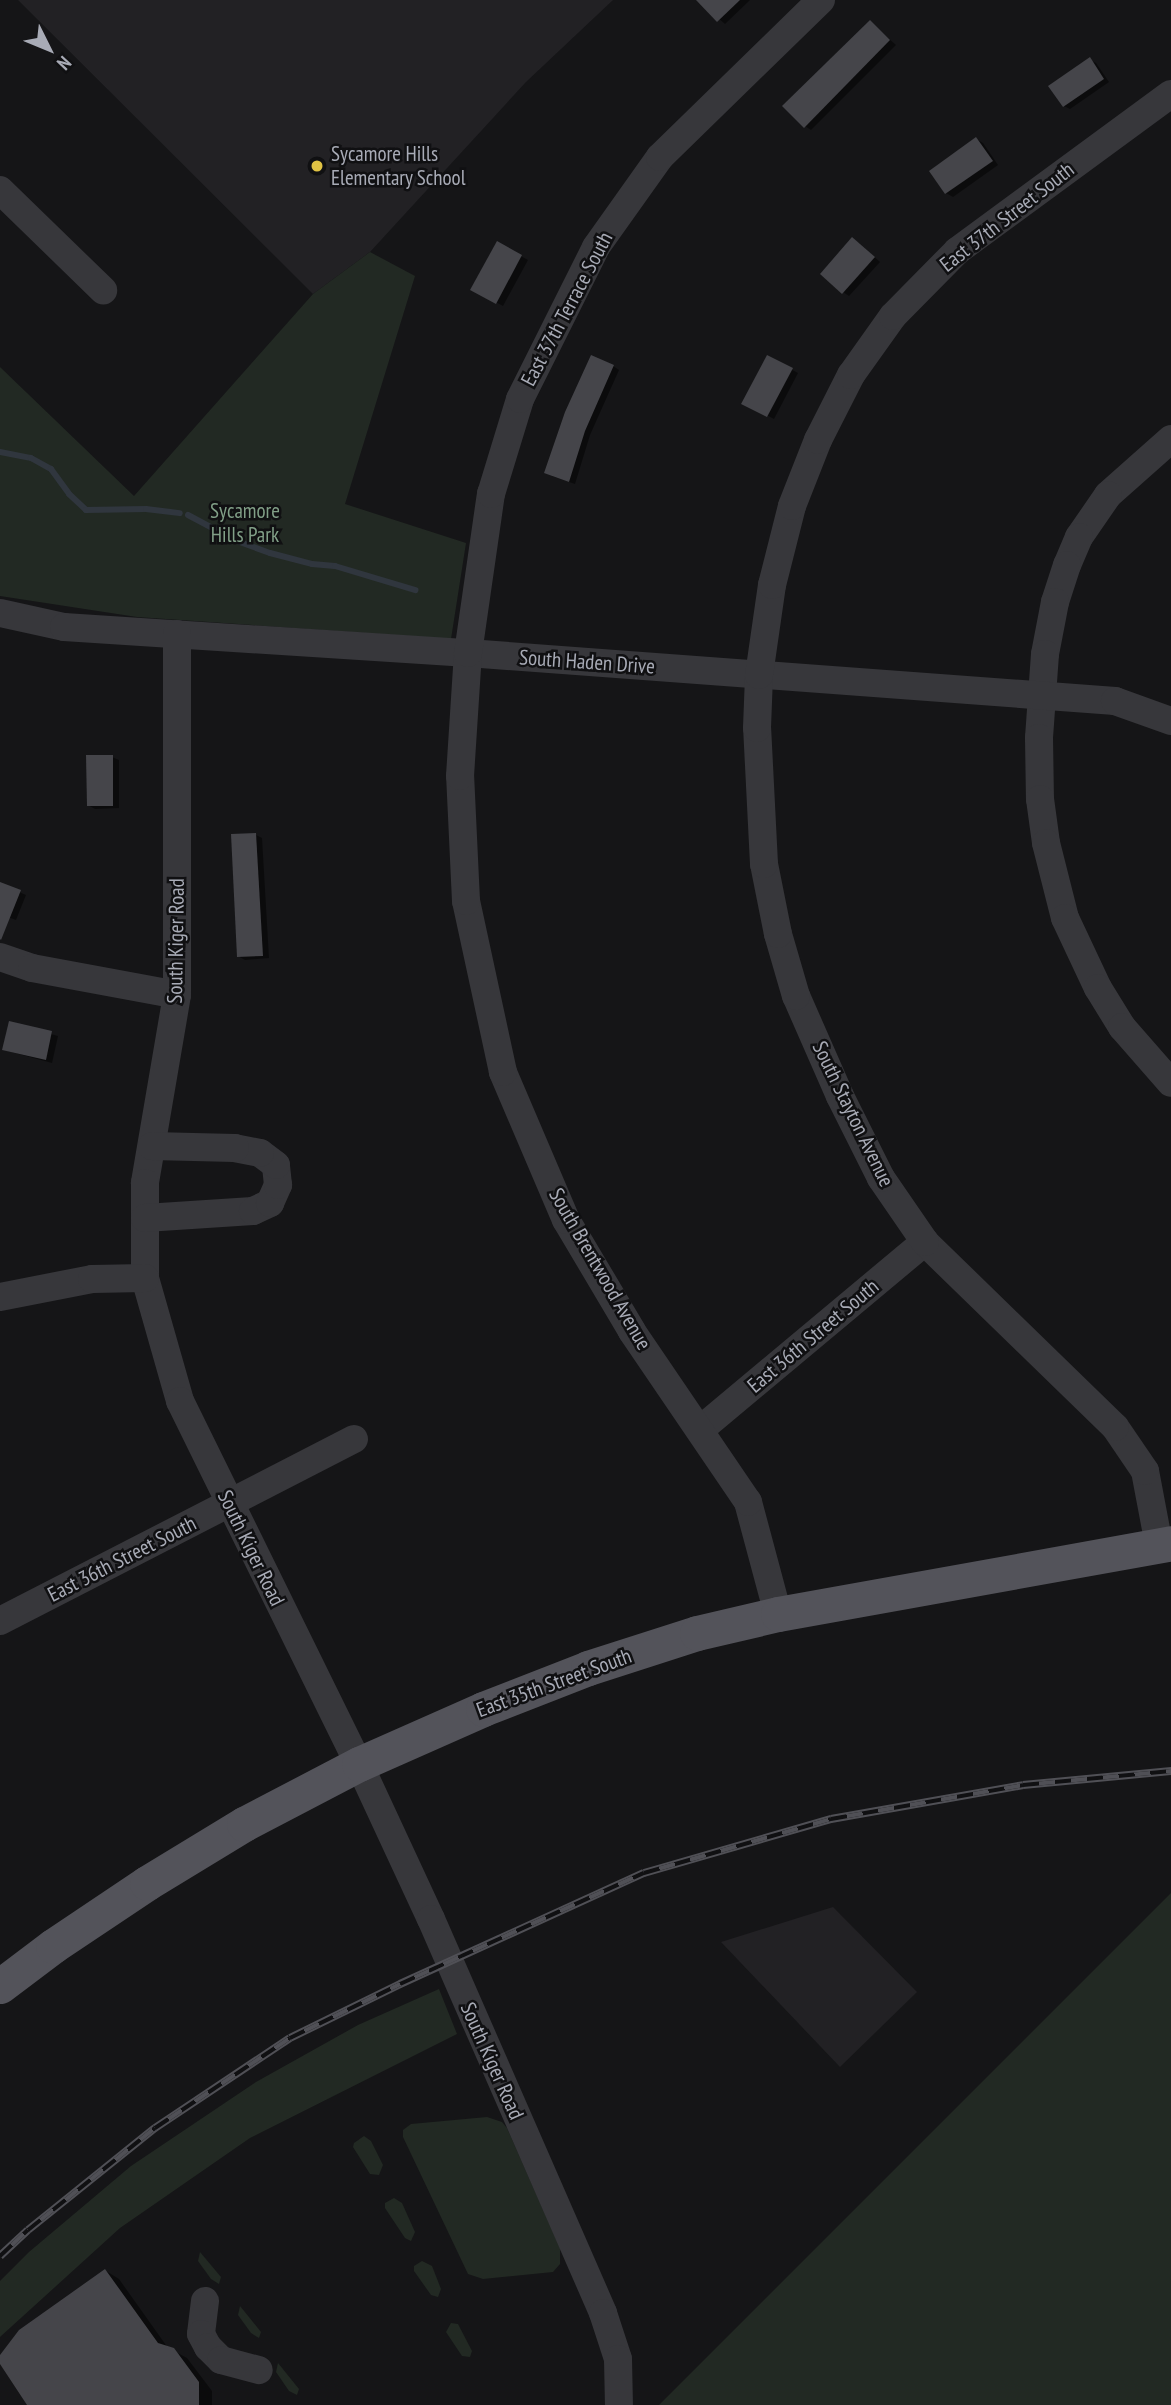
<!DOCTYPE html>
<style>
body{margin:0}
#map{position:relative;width:1171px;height:2405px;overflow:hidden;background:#151517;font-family:"PT Sans Narrow",sans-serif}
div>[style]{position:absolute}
.built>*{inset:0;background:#222124}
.green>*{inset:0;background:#222923}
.shadow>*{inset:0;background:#0007}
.stream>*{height:6px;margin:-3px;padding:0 3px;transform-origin:3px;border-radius:3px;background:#30363e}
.building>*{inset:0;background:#45454a}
.minor>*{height:28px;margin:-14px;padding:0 14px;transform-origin:14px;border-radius:14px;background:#37373b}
.major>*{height:35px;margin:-17.5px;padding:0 17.5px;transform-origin:17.5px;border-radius:17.5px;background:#53535a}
.rail>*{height:8px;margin-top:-4px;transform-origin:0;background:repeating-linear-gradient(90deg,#101012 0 16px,#505056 0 32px);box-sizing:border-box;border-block:2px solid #505056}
.dots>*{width:19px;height:19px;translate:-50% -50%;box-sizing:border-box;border:4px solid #101012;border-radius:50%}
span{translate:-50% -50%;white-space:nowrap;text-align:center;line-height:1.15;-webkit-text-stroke:5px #101012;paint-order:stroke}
.poi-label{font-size:21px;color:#a8abb6}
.left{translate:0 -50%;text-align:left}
.street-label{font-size:21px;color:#a8abb6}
.park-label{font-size:21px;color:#819f87}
.north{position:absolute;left:14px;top:14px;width:70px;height:70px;-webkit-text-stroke:5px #101012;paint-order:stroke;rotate:133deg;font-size:19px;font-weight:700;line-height:28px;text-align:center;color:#a8abb6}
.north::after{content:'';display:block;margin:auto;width:24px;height:32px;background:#a8abb6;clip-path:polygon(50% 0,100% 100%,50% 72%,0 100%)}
</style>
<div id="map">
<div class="built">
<div style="clip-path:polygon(18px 0,613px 0,526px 82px,370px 252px,313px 294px)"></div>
<div style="clip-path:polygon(833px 1907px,917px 1992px,840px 2067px,721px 1942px)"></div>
</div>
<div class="green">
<div style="clip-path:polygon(370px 252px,415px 276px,345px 504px,466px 543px,451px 639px,137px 617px,0 596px,0 367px,134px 496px,313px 294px)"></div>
<div style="clip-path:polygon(1171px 1893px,1171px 2405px,659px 2405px)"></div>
<div style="clip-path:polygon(439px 1989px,457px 2034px,250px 2138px,120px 2228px,0 2337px,0 2281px,29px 2252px,131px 2166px,256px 2082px,358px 2025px)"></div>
<div style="clip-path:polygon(487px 2117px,502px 2122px,507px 2128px,560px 2248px,560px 2264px,553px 2272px,483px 2279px,468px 2274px,403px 2137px,403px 2130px,411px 2124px)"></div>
<div style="clip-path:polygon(364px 2136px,371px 2141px,383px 2165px,379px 2175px,370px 2174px,353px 2147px,354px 2143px)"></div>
<div style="clip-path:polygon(394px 2198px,402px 2203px,415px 2232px,411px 2241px,405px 2238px,385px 2208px,385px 2203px)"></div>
<div style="clip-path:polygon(200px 2252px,221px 2277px,219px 2284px,211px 2279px,198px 2261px)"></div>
<div style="clip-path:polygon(422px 2261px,432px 2266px,441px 2289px,438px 2297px,431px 2295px,414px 2271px,414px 2266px)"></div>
<div style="clip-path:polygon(240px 2306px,261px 2332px,259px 2338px,251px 2333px,238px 2315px)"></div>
<div style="clip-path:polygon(451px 2323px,458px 2324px,472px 2351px,470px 2357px,462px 2356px,446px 2332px)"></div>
<div style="clip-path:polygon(278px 2363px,299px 2389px,297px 2395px,289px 2391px,276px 2372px)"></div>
</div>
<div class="shadow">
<div style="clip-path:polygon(704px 0,750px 0,725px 24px,701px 3px)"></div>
<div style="clip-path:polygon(871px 23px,896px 45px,811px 130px,805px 126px)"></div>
<div style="clip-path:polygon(1090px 60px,1096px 63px,1109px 82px,1070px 109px,1064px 106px)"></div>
<div style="clip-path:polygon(976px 139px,983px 143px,998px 165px,953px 197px,946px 193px)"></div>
<div style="clip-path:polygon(497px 243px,528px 260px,503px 306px,472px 289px)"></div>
<div style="clip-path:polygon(859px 243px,880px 262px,849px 296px,843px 292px)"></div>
<div style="clip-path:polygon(768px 357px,798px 373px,774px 419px,744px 403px)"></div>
<div style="clip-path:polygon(613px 366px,619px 370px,590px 435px,575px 484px,552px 476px)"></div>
<div style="clip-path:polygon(112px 757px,119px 760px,119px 808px,95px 809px,88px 805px)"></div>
<div style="clip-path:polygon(256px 835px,262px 838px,269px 958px,245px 960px,238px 956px)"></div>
<div style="clip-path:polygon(0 884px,26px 895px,16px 920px,0 914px)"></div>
<div style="clip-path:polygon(10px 1023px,58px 1036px,52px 1063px,4px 1050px)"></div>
<div style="clip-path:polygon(106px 2271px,119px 2279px,168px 2348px,187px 2358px,212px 2391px,212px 2405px,30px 2405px,0 2358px)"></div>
</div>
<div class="stream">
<div style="left:0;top:452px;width:32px;rotate:11deg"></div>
<div style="left:31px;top:458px;width:23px;rotate:29deg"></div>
<div style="left:51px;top:469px;width:31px;rotate:54deg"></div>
<div style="left:69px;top:494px;width:23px;rotate:43deg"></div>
<div style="left:86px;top:510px;width:60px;rotate:-1deg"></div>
<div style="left:146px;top:509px;width:34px;rotate:7deg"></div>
<div style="left:188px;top:515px;width:55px;rotate:28deg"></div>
<div style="left:237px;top:541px;width:35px;rotate:20deg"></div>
<div style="left:270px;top:553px;width:43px;rotate:14.7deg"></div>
<div style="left:312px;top:564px;width:23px;rotate:5deg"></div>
<div style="left:335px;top:566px;width:84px;rotate:16.7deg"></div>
</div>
<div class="building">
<div style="clip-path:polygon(696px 0,740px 0,717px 22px)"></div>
<div style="clip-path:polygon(870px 20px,890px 40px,804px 128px,782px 106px)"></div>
<div style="clip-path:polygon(1090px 57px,1104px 79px,1063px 107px,1048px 86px)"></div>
<div style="clip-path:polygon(976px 137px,993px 161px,945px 194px,929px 171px)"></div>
<div style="clip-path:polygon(852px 237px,875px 257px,842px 294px,820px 274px)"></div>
<div style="clip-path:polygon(497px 241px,522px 255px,496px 304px,470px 290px)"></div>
<div style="clip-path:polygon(591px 355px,614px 365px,585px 431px,569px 482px,544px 473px,565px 412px)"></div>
<div style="clip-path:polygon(767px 355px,793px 368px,767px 417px,741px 404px)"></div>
<div style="clip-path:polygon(86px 755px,113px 755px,113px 806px,87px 806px)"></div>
<div style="clip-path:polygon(256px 833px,263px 956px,237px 957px,231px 834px)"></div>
<div style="clip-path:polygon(0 882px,21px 890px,1px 940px,0 939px)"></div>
<div style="clip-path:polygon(9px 1021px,52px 1031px,46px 1060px,2px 1050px)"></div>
<div style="clip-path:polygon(105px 2269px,158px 2343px,174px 2348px,199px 2382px,199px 2405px,27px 2405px,0 2364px,0 2355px,19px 2330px)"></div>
</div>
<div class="minor">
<div style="left:0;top:190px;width:144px;rotate:44.2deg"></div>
<div style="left:1171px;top:439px;width:84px;rotate:138.4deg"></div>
<div style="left:1108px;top:495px;width:51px;rotate:124.6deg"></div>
<div style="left:1079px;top:537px;width:30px;rotate:113deg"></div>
<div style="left:1067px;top:565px;width:39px;rotate:108deg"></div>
<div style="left:1055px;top:602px;width:53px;rotate:100.9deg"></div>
<div style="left:1045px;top:654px;width:84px;rotate:94.1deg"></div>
<div style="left:1039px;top:738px;width:61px;rotate:89.1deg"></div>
<div style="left:1040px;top:799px;width:44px;rotate:82.2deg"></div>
<div style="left:1046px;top:843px;width:77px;rotate:75.8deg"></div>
<div style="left:1065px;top:918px;width:77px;rotate:64.8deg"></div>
<div style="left:1098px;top:988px;width:46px;rotate:58.4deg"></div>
<div style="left:1122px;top:1027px;width:74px;rotate:48.8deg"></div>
<div style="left:0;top:613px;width:66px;rotate:12.3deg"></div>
<div style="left:64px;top:627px;width:405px;rotate:3.7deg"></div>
<div style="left:468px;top:653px;width:649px;rotate:4.24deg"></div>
<div style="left:1115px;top:701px;width:59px;rotate:19.7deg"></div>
<div style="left:177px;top:634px;width:361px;rotate:90deg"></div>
<div style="left:177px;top:995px;width:191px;rotate:99.7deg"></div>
<div style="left:145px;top:1183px;width:95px;rotate:90deg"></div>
<div style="left:145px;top:1278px;width:128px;rotate:74.1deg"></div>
<div style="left:180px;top:1401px;width:405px;rotate:63.8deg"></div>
<div style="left:359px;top:1764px;width:171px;rotate:65.1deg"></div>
<div style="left:431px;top:1919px;width:430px;rotate:66.4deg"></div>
<div style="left:603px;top:2313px;width:48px;rotate:71.9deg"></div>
<div style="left:618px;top:2359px;width:46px;rotate:88.8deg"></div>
<div style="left:0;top:957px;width:34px;rotate:19deg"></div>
<div style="left:32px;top:968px;width:147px;rotate:10.5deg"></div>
<div style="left:145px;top:1218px;width:108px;rotate:-3.7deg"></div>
<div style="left:253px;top:1211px;width:19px;rotate:-25deg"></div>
<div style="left:270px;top:1203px;width:20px;rotate:-66deg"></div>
<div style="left:278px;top:1185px;width:20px;rotate:-96deg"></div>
<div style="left:276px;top:1165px;width:20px;rotate:-143deg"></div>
<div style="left:260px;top:1153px;width:25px;rotate:-169deg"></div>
<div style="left:235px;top:1148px;width:83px;rotate:-178.6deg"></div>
<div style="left:0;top:1297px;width:94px;rotate:-11.1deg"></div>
<div style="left:92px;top:1279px;width:53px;rotate:-1.1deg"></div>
<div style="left:701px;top:1429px;width:292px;rotate:-39.9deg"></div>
<div style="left:1159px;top:1545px;width:75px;rotate:-100.7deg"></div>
<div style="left:1145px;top:1471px;width:53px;rotate:-124.3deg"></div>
<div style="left:1115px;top:1427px;width:265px;rotate:-135.8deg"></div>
<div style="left:925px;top:1242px;width:78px;rotate:-124.5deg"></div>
<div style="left:881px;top:1178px;width:92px;rotate:-116.6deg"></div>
<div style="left:840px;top:1096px;width:109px;rotate:-113.7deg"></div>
<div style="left:796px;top:996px;width:65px;rotate:-106.2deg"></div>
<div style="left:778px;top:934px;width:71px;rotate:-101.3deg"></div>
<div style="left:764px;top:864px;width:136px;rotate:-92.9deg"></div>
<div style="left:757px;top:728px;width:53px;rotate:-87.8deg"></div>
<div style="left:759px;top:675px;width:91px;rotate:-81.8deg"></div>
<div style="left:772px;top:585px;width:81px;rotate:-75.8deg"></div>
<div style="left:792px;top:506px;width:71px;rotate:-68.5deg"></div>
<div style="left:818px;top:440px;width:73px;rotate:-63.1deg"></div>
<div style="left:851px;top:375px;width:72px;rotate:-54.6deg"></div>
<div style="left:893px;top:316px;width:91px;rotate:-45.4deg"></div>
<div style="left:957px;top:251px;width:265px;rotate:-36.3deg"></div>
<div style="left:778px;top:1614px;width:116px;rotate:-105deg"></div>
<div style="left:748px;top:1502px;width:207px;rotate:-124.2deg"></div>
<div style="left:632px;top:1331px;width:129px;rotate:-120.7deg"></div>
<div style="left:566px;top:1220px;width:161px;rotate:-113.1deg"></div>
<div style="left:503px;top:1072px;width:175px;rotate:-102.2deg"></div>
<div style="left:466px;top:901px;width:125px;rotate:-92.7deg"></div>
<div style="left:460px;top:776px;width:123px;rotate:-86.3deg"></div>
<div style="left:468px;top:653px;width:161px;rotate:-81.8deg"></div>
<div style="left:491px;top:494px;width:99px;rotate:-73deg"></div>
<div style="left:520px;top:399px;width:170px;rotate:-63.4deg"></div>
<div style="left:596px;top:247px;width:110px;rotate:-54.6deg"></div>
<div style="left:660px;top:157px;width:225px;rotate:-44.3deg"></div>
<div style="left:0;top:1621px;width:398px;rotate:-27.2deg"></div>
<div style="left:205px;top:2301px;width:33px;rotate:97deg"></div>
<div style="left:201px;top:2334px;width:15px;rotate:62deg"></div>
<div style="left:208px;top:2347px;width:18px;rotate:45deg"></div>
<div style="left:221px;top:2360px;width:39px;rotate:15deg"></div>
</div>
<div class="major">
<div style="left:0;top:1986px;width:66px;rotate:-37deg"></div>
<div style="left:53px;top:1946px;width:113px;rotate:-33.8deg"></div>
<div style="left:147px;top:1883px;width:114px;rotate:-31.3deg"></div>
<div style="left:244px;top:1824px;width:130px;rotate:-27.6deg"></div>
<div style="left:359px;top:1764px;width:136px;rotate:-23.9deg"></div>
<div style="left:483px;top:1709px;width:113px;rotate:-21.3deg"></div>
<div style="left:588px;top:1668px;width:114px;rotate:-17.8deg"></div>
<div style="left:697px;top:1633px;width:83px;rotate:-13.2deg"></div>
<div style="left:778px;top:1614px;width:399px;rotate:-10.2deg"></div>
</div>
<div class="rail">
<div style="left:0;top:2256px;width:38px;rotate:-43deg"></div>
<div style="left:28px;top:2230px;width:163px;rotate:-38.8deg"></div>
<div style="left:155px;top:2128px;width:162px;rotate:-33.7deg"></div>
<div style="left:290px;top:2038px;width:123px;rotate:-26.1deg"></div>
<div style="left:400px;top:1984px;width:268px;rotate:-24.5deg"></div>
<div style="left:644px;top:1873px;width:195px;rotate:-16.1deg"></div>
<div style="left:831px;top:1819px;width:195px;rotate:-10deg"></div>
<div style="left:1023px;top:1785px;width:149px;rotate:-5.4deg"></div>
</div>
<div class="dots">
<div style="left:317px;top:166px;background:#e0c244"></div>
</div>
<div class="poi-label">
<span class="left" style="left:331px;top:166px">Sycamore Hills<br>Elementary School</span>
</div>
<div class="street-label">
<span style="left:1007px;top:217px;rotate:-38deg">East 37th Street South</span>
<span style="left:567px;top:309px;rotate:-62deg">East 37th Terrace South</span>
<span style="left:587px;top:662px;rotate:4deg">South Haden Drive</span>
<span style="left:176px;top:941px;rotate:-89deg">South Kiger Road</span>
<span style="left:853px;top:1114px;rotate:64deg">South Stayton Avenue</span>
<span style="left:600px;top:1269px;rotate:60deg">South Brentwood Avenue</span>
<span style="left:813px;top:1336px;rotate:-40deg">East 36th Street South</span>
<span style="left:251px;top:1548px;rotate:64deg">South Kiger Road</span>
<span style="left:122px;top:1559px;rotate:-27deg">East 36th Street South</span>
<span style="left:554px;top:1683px;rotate:-20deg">East 35th Street South</span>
<span style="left:492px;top:2061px;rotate:66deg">South Kiger Road</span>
</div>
<div class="park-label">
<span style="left:245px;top:523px">Sycamore<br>Hills Park</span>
</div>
<div class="north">N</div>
</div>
